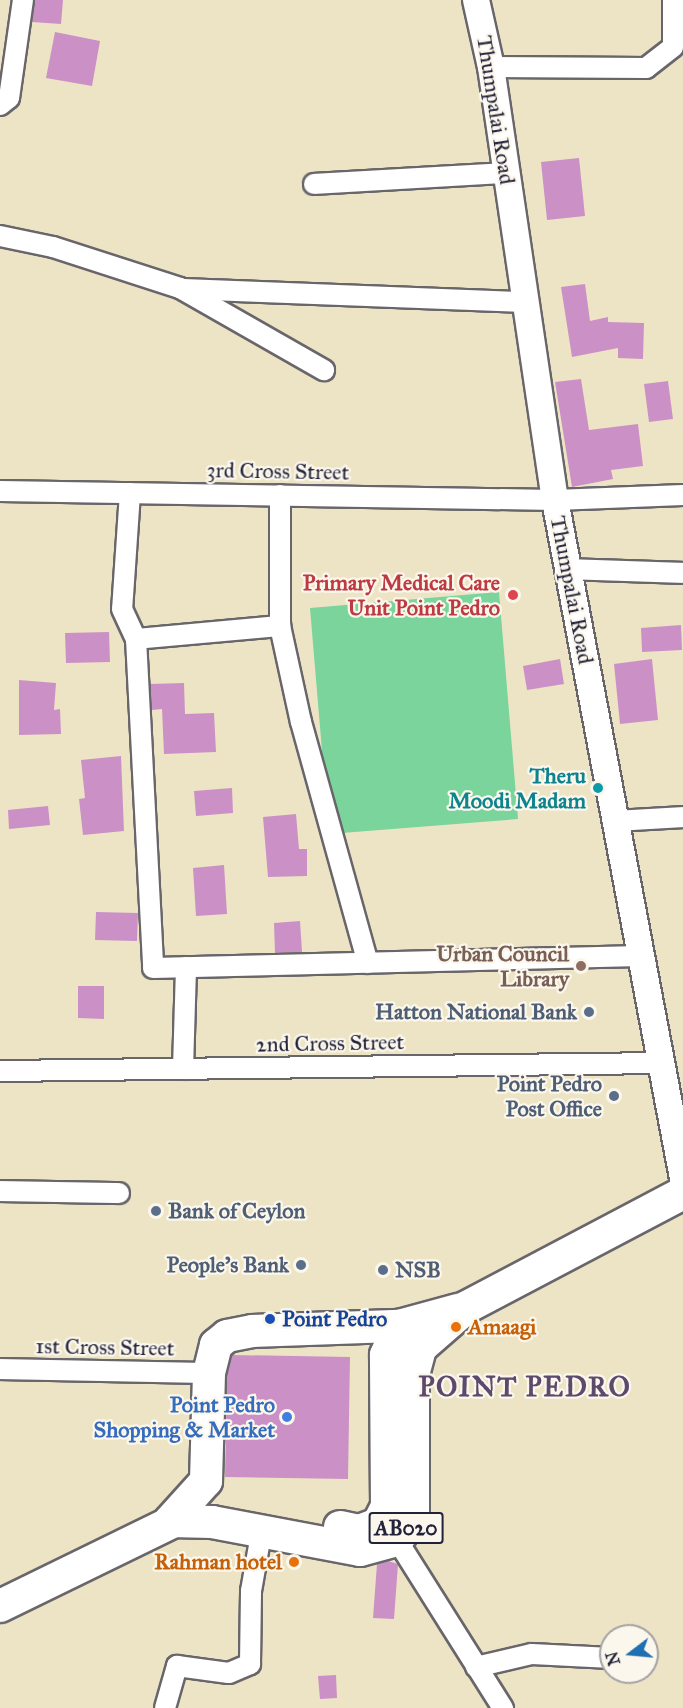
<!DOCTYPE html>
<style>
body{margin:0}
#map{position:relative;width:683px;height:1708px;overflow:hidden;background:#ede4c5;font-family:"IM FELL Great Primer",serif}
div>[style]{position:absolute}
.green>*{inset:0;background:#7ad49b}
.building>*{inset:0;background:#cb91c6}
.roads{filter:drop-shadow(2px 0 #69666b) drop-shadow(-2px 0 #69666b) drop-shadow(0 2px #69666b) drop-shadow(0 -2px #69666b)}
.minor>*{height:20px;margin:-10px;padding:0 10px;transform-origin:10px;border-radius:10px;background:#fff}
.tertiary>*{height:26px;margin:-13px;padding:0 13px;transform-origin:13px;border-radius:13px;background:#fff}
.primary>*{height:32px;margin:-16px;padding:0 16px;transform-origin:16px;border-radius:16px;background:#fff}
.dots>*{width:16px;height:16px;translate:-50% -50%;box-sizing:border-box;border:3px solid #fbf7ec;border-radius:50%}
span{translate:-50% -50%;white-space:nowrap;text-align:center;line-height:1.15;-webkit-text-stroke:4.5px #fbf7ec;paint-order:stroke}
.shield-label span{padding:2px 4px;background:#fbf7ec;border:2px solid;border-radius:4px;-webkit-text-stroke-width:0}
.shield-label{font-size:21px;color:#22223b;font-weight:700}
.street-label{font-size:22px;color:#22223b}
.health-label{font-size:22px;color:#be3a42;font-weight:700}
.right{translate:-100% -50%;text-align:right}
.culture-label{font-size:22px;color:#0d838f;font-weight:700}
.education-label{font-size:22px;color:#785e54;font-weight:700}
.service-label{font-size:22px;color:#4e5e75;font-weight:700}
.left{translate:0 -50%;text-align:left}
.transit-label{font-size:22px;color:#164399;font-weight:700}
.food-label{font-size:22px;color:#c56008;font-weight:700}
.shop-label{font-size:22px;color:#366cbe;font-weight:700}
.district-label{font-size:28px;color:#5d496c;font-weight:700;letter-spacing:1.5px}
.north{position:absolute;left:599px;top:1624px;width:60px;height:60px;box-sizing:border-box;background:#fbf7ec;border:2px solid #a4a2a5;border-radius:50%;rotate:254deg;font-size:16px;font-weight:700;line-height:24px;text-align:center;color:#22223b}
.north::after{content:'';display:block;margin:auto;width:21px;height:27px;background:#1f6fb2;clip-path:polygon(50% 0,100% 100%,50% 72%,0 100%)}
</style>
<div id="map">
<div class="green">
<div style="clip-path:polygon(499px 592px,518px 819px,329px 834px,310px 608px)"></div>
</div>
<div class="building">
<div style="clip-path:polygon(35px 0,63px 0,61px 24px,32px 22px)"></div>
<div style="clip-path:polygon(55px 32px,100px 41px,92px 86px,46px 78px)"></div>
<div style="clip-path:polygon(579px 158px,585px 216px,547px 220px,541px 162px)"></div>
<div style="clip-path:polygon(585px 284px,590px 321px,608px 317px,608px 322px,644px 323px,643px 359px,618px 358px,618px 348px,572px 357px,561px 287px)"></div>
<div style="clip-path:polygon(581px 379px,589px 430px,638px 424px,643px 466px,611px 470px,613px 479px,572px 487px,555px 382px)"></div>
<div style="clip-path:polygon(668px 381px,673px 419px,649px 422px,644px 384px)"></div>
<div style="clip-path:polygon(681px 625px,682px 650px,642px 652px,641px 628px)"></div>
<div style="clip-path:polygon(109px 632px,110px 662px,66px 663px,65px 633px)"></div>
<div style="clip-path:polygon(560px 659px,564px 684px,527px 690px,523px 666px)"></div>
<div style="clip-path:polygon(652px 659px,658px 720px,620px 724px,614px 664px)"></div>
<div style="clip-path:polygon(19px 680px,56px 683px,54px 710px,60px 709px,61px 734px,19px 735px)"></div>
<div style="clip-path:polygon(184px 683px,185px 714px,214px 713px,216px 752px,164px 754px,162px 709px,152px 710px,150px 684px)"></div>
<div style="clip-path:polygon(121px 756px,124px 831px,83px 835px,79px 799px,85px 798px,81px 760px)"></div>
<div style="clip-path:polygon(232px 788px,233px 813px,196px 816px,194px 791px)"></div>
<div style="clip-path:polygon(48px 806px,50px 825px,9px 829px,8px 810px)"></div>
<div style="clip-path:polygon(296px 814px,299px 849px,307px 849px,307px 876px,268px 877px,263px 817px)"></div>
<div style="clip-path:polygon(224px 865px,227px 914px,196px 916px,193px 868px)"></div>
<div style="clip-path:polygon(96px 912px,138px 913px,137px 941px,95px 940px)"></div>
<div style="clip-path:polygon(300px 921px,302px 952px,275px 953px,274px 923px)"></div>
<div style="clip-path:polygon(78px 986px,104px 986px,104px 1019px,78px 1018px)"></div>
<div style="clip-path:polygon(232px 1355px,350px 1357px,348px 1479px,225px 1477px,227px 1375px)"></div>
<div style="clip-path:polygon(388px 1561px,398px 1564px,394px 1619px,373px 1618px,377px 1564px)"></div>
<div style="clip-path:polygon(336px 1675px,337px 1698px,320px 1699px,318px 1676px)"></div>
</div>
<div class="roads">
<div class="minor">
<div style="left:491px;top:67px;width:155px;rotate:0.4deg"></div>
<div style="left:646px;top:68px;width:34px;rotate:-38deg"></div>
<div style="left:673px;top:47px;width:47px;rotate:-90deg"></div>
<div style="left:0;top:105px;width:11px;rotate:-38deg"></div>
<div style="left:9px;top:98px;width:99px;rotate:-81.9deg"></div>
<div style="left:314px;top:184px;width:192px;rotate:-3.3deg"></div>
<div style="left:0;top:236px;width:54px;rotate:11.7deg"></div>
<div style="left:53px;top:247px;width:133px;rotate:17.9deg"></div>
<div style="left:180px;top:288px;width:166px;rotate:29.7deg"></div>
<div style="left:183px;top:289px;width:342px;rotate:2.2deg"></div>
<div style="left:0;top:491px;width:555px;rotate:0.93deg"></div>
<div style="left:555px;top:500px;width:128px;rotate:-2.2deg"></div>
<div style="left:130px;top:493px;width:116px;rotate:93.9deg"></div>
<div style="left:122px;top:609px;width:33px;rotate:65deg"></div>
<div style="left:136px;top:639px;width:329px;rotate:87deg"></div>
<div style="left:153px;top:968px;width:487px;rotate:-1.4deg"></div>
<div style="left:280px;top:495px;width:131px;rotate:90deg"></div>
<div style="left:280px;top:626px;width:98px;rotate:77.7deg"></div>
<div style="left:301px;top:722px;width:250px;rotate:74.5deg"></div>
<div style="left:568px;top:569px;width:115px;rotate:2deg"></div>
<div style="left:136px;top:639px;width:145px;rotate:-5.2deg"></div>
<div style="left:616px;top:821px;width:67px;rotate:-3.4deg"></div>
<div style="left:183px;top:1069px;width:102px;rotate:-88.3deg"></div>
<div style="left:0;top:1071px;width:660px;rotate:-0.69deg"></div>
<div style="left:0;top:1191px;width:119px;rotate:1deg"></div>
<div style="left:0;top:1369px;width:209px;rotate:1.1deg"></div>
<div style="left:397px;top:1540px;width:199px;rotate:57.8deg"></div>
<div style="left:476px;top:1667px;width:57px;rotate:-13.1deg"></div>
<div style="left:532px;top:1654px;width:79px;rotate:2.9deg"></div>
<div style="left:165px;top:1708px;width:44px;rotate:-74.1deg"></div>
<div style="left:177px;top:1666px;width:52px;rotate:7.7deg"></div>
<div style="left:229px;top:1673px;width:23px;rotate:-23deg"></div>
<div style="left:250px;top:1664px;width:73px;rotate:-89.2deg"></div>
<div style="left:251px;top:1591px;width:58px;rotate:-80deg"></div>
</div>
<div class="tertiary">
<div style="left:476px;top:0;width:69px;rotate:77.4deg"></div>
<div style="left:491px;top:67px;width:438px;rotate:81.6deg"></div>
<div style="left:555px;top:500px;width:690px;rotate:79.31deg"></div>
</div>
<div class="primary">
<div style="left:170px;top:1521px;width:42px;rotate:1.4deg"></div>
<div style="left:212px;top:1522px;width:151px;rotate:10.7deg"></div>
<div style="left:360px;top:1550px;width:38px;rotate:-15deg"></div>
<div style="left:397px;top:1540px;width:27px;rotate:-54deg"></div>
<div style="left:413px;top:1518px;width:143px;rotate:-90deg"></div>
<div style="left:413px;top:1375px;width:28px;rotate:-75deg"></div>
<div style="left:420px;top:1348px;width:62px;rotate:-41.1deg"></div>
<div style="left:467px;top:1307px;width:244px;rotate:-27.8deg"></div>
<div style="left:170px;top:1521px;width:54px;rotate:-48deg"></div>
<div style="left:206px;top:1481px;width:108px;rotate:-88.4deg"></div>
<div style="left:209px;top:1373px;width:29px;rotate:-76deg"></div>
<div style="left:216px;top:1345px;width:14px;rotate:-39deg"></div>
<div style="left:227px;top:1336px;width:26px;rotate:-11deg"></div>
<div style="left:253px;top:1331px;width:146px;rotate:-2deg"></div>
<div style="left:340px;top:1527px;width:19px;rotate:12deg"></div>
<div style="left:359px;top:1531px;width:20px;rotate:-20deg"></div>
<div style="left:378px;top:1524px;width:20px;rotate:-63deg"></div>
<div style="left:387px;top:1506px;width:151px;rotate:-90.4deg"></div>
<div style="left:386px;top:1355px;width:32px;rotate:-66deg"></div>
<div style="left:399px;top:1326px;width:61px;rotate:-15.2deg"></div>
<div style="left:0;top:1606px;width:210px;rotate:-26deg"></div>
</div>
</div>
<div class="dots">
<div style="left:513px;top:595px;background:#e0444e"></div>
<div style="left:598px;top:788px;background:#0f9aa8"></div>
<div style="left:581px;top:966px;background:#8d6e63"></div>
<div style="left:589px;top:1012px;background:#5c6f8a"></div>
<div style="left:614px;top:1096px;background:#5c6f8a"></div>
<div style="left:156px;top:1211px;background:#5c6f8a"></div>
<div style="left:301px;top:1265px;background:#5c6f8a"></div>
<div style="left:383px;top:1270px;background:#5c6f8a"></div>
<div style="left:270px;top:1319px;background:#1a4fb4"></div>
<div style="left:456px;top:1327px;background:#e8710a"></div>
<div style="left:287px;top:1417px;background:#3f7fe0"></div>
<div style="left:294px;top:1562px;background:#e8710a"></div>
</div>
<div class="shield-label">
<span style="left:406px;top:1528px">AB020</span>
</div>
<div class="street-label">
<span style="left:496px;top:110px;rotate:81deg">Thumpalai Road</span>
<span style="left:278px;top:471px;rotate:1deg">3rd Cross Street</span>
<span style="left:572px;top:590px;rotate:79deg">Thumpalai Road</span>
<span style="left:330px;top:1043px;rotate:-1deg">2nd Cross Street</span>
<span style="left:105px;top:1347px;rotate:1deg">1st Cross Street</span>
</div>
<div class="health-label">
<span class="right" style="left:500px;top:595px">Primary Medical Care<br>Unit Point Pedro</span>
</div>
<div class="culture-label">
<span class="right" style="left:586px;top:788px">Theru<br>Moodi Madam</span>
</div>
<div class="education-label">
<span class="right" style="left:569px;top:966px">Urban Council<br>Library</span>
</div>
<div class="service-label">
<span class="right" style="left:577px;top:1012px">Hatton National Bank</span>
<span class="right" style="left:602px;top:1096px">Point Pedro<br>Post Office</span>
<span class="left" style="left:168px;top:1211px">Bank of Ceylon</span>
<span class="right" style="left:289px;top:1265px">People's Bank</span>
<span class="left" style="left:395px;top:1270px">NSB</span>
</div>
<div class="transit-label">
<span class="left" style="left:282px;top:1319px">Point Pedro</span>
</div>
<div class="food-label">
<span class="left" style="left:468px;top:1327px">Amaagi</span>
<span class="right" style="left:282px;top:1562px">Rahman hotel</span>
</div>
<div class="shop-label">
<span class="right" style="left:275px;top:1417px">Point Pedro<br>Shopping &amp; Market</span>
</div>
<div class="district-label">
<span style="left:525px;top:1387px">POINT PEDRO</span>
</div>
<div class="north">N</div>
</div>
